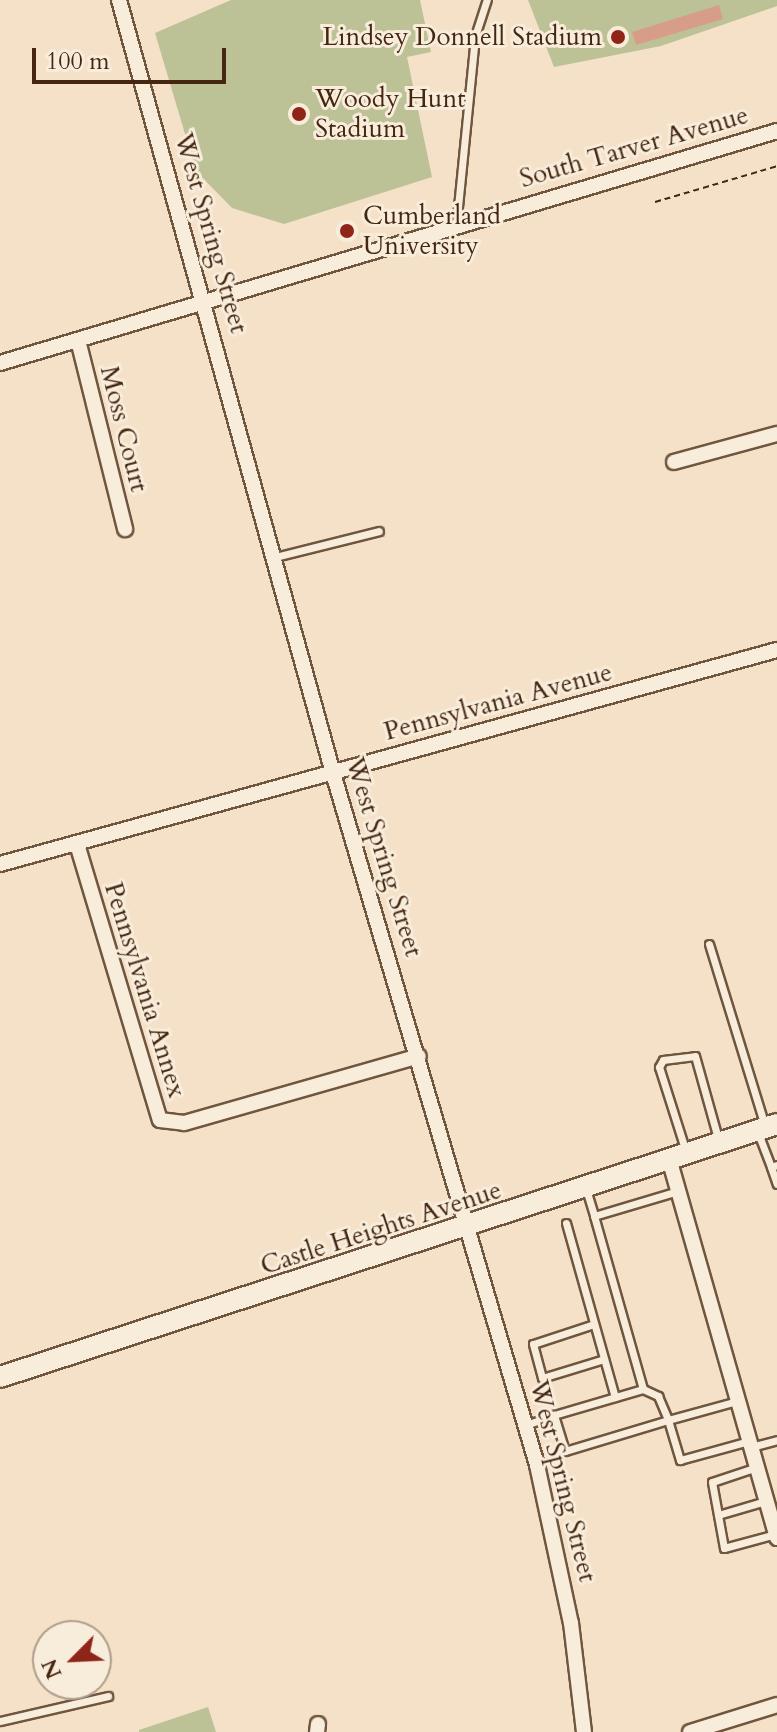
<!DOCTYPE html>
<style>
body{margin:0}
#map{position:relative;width:777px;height:1732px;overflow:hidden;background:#f4e1c8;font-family:Cardo,serif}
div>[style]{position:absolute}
.green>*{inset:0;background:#bcc295}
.building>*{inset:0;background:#d89d88}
.path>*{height:2px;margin-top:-1px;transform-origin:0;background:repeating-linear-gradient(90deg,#442611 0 6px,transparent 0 10px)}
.roads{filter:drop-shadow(2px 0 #70553f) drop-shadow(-2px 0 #70553f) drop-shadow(0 2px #70553f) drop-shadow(0 -2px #70553f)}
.lane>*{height:7px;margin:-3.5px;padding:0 3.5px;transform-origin:3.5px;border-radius:3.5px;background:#f8ecdb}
.street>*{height:14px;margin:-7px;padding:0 7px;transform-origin:7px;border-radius:7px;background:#f8ecdb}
.secondary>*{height:20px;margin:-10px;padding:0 10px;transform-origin:10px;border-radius:10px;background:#f8ecdb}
.dots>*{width:22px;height:22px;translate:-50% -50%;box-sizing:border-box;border:4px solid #f8ecdb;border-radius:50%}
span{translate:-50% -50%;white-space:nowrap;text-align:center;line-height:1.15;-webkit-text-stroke:6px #f8ecdb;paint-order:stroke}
.poi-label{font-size:26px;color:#442611}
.right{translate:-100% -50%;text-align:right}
.left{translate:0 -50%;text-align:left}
.street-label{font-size:26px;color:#442611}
.north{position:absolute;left:32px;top:1620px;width:80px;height:80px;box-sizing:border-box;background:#f8ecdb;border:2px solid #b09d8a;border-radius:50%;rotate:246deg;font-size:22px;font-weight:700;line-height:32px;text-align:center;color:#442611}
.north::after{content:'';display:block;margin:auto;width:28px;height:36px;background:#8f2418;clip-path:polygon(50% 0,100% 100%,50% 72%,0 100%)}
.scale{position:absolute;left:32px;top:48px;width:194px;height:36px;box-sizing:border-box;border:4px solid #442611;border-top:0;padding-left:10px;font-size:24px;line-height:28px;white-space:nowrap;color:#442611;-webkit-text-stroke:6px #f8ecdb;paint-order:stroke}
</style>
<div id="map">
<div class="green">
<div style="clip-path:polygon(231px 0,420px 0,431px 52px,407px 57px,432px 177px,284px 224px,232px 208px,196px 171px,155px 33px)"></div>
<div style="clip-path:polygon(528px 0,777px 0,777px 6px,661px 46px,554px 67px)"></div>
<div style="clip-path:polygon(208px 1707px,216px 1732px,139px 1732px,139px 1730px)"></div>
</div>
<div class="building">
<div style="clip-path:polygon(719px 5px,723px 19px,636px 45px,632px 32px)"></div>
</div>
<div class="path">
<div style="left:655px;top:202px;width:127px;rotate:-16.4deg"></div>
</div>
<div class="roads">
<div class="lane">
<div style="left:456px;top:227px;width:192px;rotate:-84.3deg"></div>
<div style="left:475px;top:36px;width:38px;rotate:-72deg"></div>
<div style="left:275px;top:557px;width:107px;rotate:-14deg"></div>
<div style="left:709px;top:944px;width:190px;rotate:72.9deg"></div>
<div style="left:758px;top:1133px;width:36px;rotate:69deg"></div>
<div style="left:771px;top:1167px;width:6px;rotate:-18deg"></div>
<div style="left:686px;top:1152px;width:89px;rotate:-107.6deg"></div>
<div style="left:659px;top:1067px;width:8px;rotate:-60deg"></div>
<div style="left:663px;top:1060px;width:32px;rotate:-7deg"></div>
<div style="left:695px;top:1056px;width:89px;rotate:74.4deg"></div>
<div style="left:771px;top:1167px;width:18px;rotate:71deg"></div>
<div style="left:586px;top:1189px;width:28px;rotate:73deg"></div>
<div style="left:566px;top:1223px;width:181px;rotate:74.3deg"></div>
<div style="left:594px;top:1324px;width:64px;rotate:161.8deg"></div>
<div style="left:533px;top:1344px;width:35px;rotate:75deg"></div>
<div style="left:542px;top:1378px;width:65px;rotate:-17deg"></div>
<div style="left:643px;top:1389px;width:180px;rotate:-105.8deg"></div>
<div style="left:594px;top:1216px;width:88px;rotate:-16.6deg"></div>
<div style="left:737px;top:1401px;width:72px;rotate:164.6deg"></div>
<div style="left:668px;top:1420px;width:108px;rotate:163.2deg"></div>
<div style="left:565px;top:1451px;width:38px;rotate:-107deg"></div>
<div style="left:554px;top:1415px;width:93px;rotate:-16.3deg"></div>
<div style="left:643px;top:1389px;width:17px;rotate:25deg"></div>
<div style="left:658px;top:1396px;width:26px;rotate:67deg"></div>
<div style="left:668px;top:1420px;width:42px;rotate:73.3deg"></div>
<div style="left:680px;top:1460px;width:72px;rotate:-15.4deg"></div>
<div style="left:526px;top:1425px;width:30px;rotate:-20deg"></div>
<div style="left:751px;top:1447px;width:27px;rotate:-15deg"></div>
<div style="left:757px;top:1467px;width:47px;rotate:161.6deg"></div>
<div style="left:712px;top:1482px;width:67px;rotate:79.7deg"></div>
<div style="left:724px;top:1548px;width:54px;rotate:-15.1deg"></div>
<div style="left:718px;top:1515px;width:50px;rotate:-16.3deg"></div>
<div style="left:0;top:1721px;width:111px;rotate:-13deg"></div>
</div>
<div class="street">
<div style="left:119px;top:0;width:802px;rotate:74.53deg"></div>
<div style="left:333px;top:773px;width:721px;rotate:73.57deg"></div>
<div style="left:537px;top:1465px;width:162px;rotate:77.9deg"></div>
<div style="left:571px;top:1623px;width:110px;rotate:83.2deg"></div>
<div style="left:78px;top:340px;width:195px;rotate:76deg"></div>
<div style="left:0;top:363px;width:811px;rotate:-16.62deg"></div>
<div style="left:674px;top:462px;width:107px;rotate:-15.2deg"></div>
<div style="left:77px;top:844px;width:288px;rotate:73.3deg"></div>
<div style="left:160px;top:1120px;width:24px;rotate:7deg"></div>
<div style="left:184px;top:1123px;width:244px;rotate:-15.9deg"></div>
<div style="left:0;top:864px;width:806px;rotate:-15.4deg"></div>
<div style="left:670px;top:1162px;width:391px;rotate:74.1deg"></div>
<div style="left:317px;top:1732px;width:8px;rotate:-83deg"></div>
<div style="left:690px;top:1732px;width:91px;rotate:-17.2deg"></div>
</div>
<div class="secondary">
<div style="left:0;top:1377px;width:817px;rotate:-18.04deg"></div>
</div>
</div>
<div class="dots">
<div style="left:618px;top:37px;background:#8f2418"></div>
<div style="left:299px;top:114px;background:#8f2418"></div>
<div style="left:347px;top:231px;background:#8f2418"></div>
</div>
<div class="poi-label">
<span class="right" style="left:602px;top:37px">Lindsey Donnell Stadium</span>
<span class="left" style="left:315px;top:114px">Woody Hunt<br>Stadium</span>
<span class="left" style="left:363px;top:231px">Cumberland<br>University</span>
</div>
<div class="street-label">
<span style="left:634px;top:147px;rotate:-16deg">South Tarver Avenue</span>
<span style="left:211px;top:233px;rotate:74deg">West Spring Street</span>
<span style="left:124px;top:429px;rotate:76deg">Moss Court</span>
<span style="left:498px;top:702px;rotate:-15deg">Pennsylvania Avenue</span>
<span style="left:384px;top:857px;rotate:73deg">West Spring Street</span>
<span style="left:145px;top:990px;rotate:73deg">Pennsylvania Annex</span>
<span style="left:381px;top:1228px;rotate:-18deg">Castle Heights Avenue</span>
<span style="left:563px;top:1481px;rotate:76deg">West Spring Street</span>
</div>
<div class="north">N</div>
<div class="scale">100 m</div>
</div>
